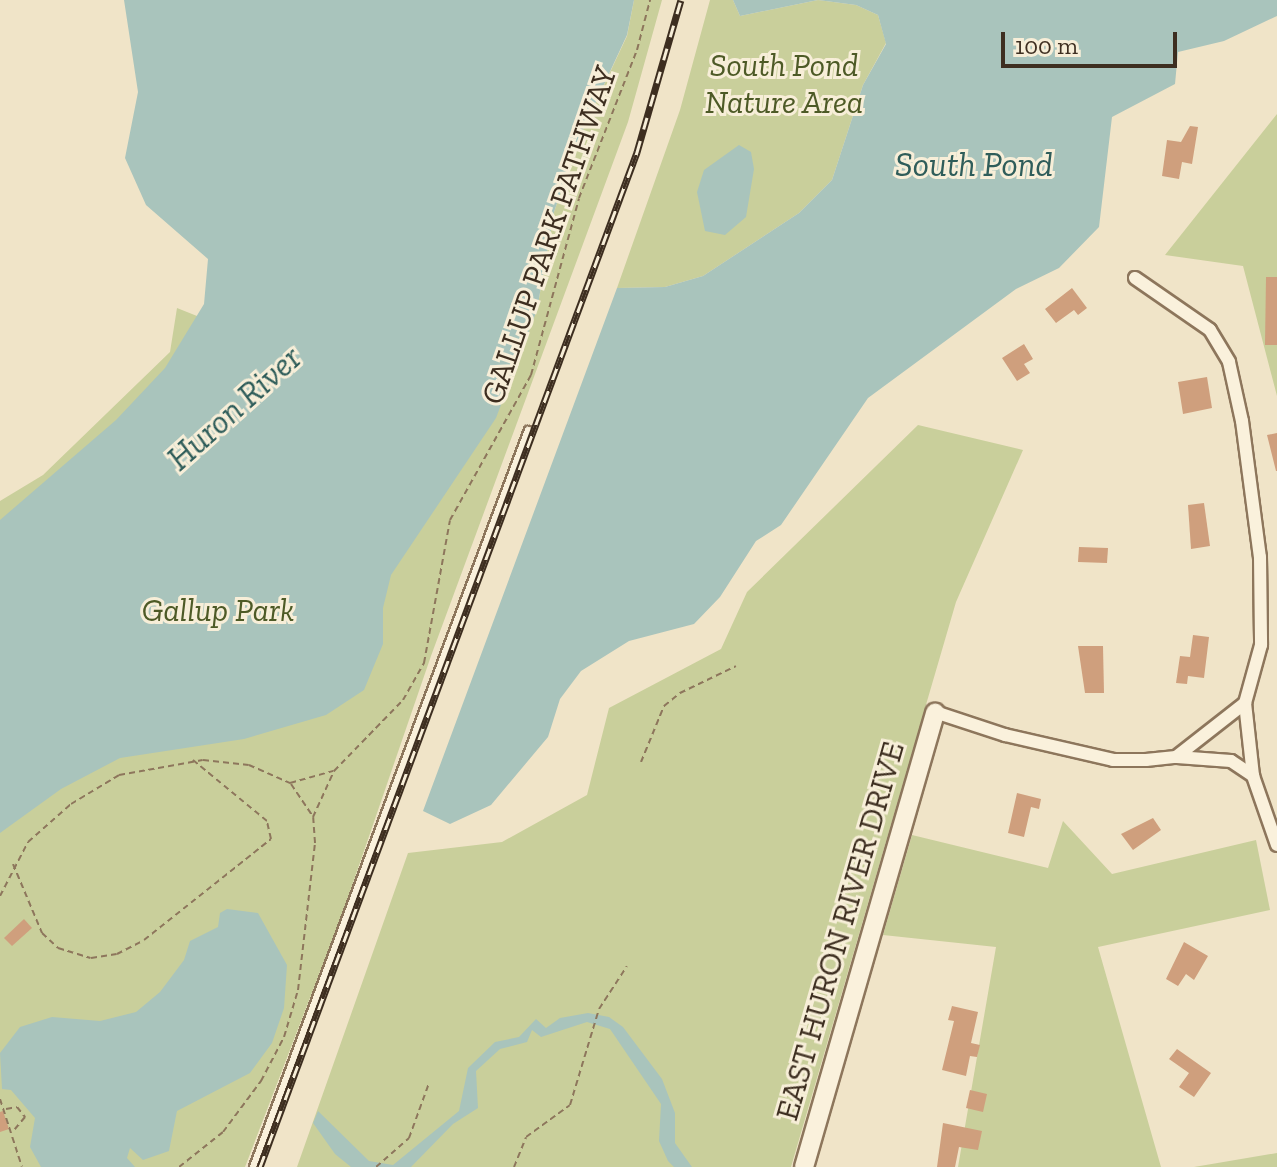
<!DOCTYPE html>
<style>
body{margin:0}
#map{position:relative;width:1277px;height:1167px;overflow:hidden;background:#f0e4c8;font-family:"Zilla Slab",serif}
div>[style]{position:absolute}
.green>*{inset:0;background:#c9cf9b}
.water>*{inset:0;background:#a9c4bc}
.building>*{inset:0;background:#cf9f7d}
.path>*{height:2px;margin-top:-1px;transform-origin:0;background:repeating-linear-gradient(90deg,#8d765c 0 6px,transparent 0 10px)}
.roads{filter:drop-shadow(2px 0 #8d765c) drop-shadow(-2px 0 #8d765c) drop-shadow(0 2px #8d765c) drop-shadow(0 -2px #8d765c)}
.lane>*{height:6px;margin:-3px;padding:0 3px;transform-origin:3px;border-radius:3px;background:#faf1dc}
.street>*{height:12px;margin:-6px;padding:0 6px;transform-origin:6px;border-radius:6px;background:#faf1dc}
.secondary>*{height:18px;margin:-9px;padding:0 9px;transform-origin:9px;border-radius:9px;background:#faf1dc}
.rail>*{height:7px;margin-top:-3.5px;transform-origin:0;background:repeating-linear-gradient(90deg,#f7eed8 0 12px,#3d2e20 0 24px);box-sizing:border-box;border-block:2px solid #3d2e20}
span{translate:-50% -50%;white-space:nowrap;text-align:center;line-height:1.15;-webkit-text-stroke:6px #f7eed8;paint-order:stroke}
.park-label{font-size:32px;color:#4d5a26;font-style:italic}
.street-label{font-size:32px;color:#3d2e20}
.water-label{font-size:34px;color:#2f5d5a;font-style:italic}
.scale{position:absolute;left:1001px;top:32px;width:176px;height:36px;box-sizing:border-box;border:4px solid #3d2e20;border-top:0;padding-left:10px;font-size:24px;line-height:28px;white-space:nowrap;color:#3d2e20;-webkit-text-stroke:6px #f7eed8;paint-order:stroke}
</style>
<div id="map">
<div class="green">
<div style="clip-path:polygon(634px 0,662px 0,628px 122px,431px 656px,343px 912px,245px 1167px,0 1167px,0 501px,43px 475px,170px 352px,177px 308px,197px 316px,537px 310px,554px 212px,581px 134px,627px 36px)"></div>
<div style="clip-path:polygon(710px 0,733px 0,740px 16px,818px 0,856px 5px,878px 15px,886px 43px,863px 85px,832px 180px,799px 213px,703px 276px,665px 287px,617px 288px,680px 110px)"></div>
<div style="clip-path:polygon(1277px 114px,1277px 396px,1243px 266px,1165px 255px)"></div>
<div style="clip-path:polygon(918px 425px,1023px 450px,956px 602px,791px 1167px,297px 1167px,408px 853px,502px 842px,587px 795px,609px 708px,721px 649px,747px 592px)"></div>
<div style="clip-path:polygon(1063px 821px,1112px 874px,1256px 840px,1270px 910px,1098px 947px,1161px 1167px,958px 1167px,996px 947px,883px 935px,912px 835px,1048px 868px)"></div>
<div style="clip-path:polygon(1277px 1153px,1277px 1167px,1194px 1167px)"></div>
</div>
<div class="water">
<div style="clip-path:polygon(124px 0,634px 0,627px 35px,581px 134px,554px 212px,537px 310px,496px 418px,391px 575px,383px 608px,383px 644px,364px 690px,326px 715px,244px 739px,120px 758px,61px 789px,0 833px,0 520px,116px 420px,165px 368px,204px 304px,208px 259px,146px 205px,125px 158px,138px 92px)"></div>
<div style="clip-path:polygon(733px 0,1277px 0,1277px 16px,1224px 41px,1178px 52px,1175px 84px,1112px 117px,1099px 227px,1059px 268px,1016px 289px,868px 398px,781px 525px,756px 541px,720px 597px,694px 624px,629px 641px,581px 671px,560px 699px,548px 737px,491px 805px,450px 824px,423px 811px,617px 288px,665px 287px,703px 276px,799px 213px,832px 180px,863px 85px,886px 44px,878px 15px,856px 5px,818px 0,740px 16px)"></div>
<div style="clip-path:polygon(739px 145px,751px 152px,754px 169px,746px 217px,725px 235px,705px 231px,697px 192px,704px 170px)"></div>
<div style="clip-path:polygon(227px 909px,258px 913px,287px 965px,284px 1008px,272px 1043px,250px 1073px,177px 1111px,169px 1151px,143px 1160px,130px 1148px,127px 1158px,135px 1167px,41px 1167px,30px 1147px,35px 1118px,11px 1090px,2px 1089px,0 1053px,20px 1027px,52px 1017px,100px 1021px,136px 1012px,160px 992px,184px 960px,190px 941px,218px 927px,220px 913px)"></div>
<div style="clip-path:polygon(588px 1013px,609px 1017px,623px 1027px,662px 1079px,675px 1113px,675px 1143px,692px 1167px,674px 1167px,668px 1161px,659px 1141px,661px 1104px,610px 1029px,587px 1022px,541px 1037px,532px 1030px,527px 1042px,500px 1049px,476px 1071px,478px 1108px,453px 1124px,411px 1167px,351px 1167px,335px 1154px,313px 1123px,318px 1111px,369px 1161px,393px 1165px,459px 1111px,468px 1068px,495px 1042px,519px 1037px,536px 1019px,546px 1028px,560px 1018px)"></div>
</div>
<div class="building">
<div style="clip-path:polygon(1190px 126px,1198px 127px,1192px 164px,1182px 162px,1179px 179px,1162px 176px,1167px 140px,1181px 142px)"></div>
<div style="clip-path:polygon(1266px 277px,1277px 277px,1277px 345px,1265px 345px)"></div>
<div style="clip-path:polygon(1072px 288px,1087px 308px,1078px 315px,1074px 310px,1056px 323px,1045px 309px)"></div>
<div style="clip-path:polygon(1024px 344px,1033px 359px,1024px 364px,1030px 373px,1017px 381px,1002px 358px)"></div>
<div style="clip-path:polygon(1207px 377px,1212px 408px,1183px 414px,1178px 382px)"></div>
<div style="clip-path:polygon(1277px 433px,1277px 471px,1276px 471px,1267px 435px)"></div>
<div style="clip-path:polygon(1204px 503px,1210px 546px,1191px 549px,1188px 505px)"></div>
<div style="clip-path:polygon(1079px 547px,1108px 548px,1107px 563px,1078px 562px)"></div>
<div style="clip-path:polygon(1193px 635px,1209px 637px,1204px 678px,1188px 676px,1187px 684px,1176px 683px,1180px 656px,1190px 657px)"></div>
<div style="clip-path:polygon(1078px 646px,1103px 646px,1104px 693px,1085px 693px)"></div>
<div style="clip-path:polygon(1017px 793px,1041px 799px,1039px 809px,1031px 807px,1024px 837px,1008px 833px)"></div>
<div style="clip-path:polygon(1153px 818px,1161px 830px,1133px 850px,1121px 834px)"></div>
<div style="clip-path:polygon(24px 919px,32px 928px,12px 946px,4px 938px)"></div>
<div style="clip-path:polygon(1184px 942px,1208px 956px,1194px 980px,1186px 974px,1178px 986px,1166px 979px)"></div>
<div style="clip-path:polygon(952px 1006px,978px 1012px,971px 1043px,980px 1045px,977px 1057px,970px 1056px,966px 1076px,942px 1070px,954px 1021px,948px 1020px)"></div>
<div style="clip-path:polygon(1177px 1049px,1211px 1073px,1194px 1097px,1179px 1087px,1189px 1073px,1169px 1059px)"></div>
<div style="clip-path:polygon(970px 1090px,987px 1094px,983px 1112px,966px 1108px)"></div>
<div style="clip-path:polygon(3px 1111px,9px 1129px,0 1132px,0 1112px)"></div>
<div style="clip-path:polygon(943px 1123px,982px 1131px,978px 1150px,959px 1147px,955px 1167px,937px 1167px)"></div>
</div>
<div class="path">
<div style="left:641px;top:762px;width:61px;rotate:-67.7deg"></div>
<div style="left:664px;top:706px;width:21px;rotate:-39deg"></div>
<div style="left:680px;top:693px;width:62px;rotate:-25.7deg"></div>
<div style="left:291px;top:784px;width:37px;rotate:56deg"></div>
<div style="left:13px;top:864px;width:75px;rotate:67.2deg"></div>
<div style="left:42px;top:933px;width:22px;rotate:43deg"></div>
<div style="left:58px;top:948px;width:34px;rotate:17deg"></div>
<div style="left:91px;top:958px;width:26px;rotate:-9deg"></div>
<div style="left:117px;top:954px;width:30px;rotate:-27deg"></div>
<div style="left:144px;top:940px;width:162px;rotate:-38.5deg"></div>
<div style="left:271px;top:839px;width:18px;rotate:-103deg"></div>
<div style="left:267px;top:821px;width:96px;rotate:-140.5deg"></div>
<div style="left:0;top:896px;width:61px;rotate:-62.6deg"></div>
<div style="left:28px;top:842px;width:57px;rotate:-41.5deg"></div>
<div style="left:71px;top:804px;width:56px;rotate:-31.1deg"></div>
<div style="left:119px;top:775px;width:85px;rotate:-10.1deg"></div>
<div style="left:203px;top:760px;width:46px;rotate:6.2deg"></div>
<div style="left:249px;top:765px;width:45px;rotate:23.7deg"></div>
<div style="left:290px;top:783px;width:45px;rotate:-15.6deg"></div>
<div style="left:0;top:1099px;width:71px;rotate:72.1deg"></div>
<div style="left:6px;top:1109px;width:11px;rotate:-10deg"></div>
<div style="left:17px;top:1107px;width:13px;rotate:51deg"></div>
<div style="left:25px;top:1117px;width:16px;rotate:130deg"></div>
<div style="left:179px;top:1167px;width:56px;rotate:-38.5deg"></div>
<div style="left:223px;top:1132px;width:64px;rotate:-53.3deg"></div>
<div style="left:261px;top:1081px;width:50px;rotate:-62.4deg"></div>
<div style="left:284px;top:1037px;width:49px;rotate:-73.4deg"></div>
<div style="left:298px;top:990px;width:148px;rotate:-83.4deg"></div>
<div style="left:315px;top:843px;width:26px;rotate:-94deg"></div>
<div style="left:313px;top:817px;width:51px;rotate:-65.5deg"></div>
<div style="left:334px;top:771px;width:99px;rotate:-45.8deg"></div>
<div style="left:403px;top:700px;width:43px;rotate:-60.4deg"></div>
<div style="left:424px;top:663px;width:145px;rotate:-79.7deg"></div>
<div style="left:450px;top:520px;width:166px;rotate:-60.8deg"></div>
<div style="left:531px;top:375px;width:183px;rotate:-74.8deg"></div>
<div style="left:579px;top:198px;width:159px;rotate:-68.6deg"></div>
<div style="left:637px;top:50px;width:52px;rotate:-75.4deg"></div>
<div style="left:376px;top:1167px;width:44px;rotate:-41.3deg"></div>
<div style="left:409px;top:1138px;width:59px;rotate:-70deg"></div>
<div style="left:514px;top:1167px;width:32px;rotate:-68deg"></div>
<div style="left:526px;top:1137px;width:54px;rotate:-36deg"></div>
<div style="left:570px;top:1105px;width:100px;rotate:-73.2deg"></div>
<div style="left:599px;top:1009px;width:51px;rotate:-56.9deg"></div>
</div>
<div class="roads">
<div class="lane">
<div style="left:253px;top:1167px;width:787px;rotate:-69.54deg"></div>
</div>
<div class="street">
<div style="left:1135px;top:278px;width:91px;rotate:34.7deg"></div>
<div style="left:1210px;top:330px;width:37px;rotate:59deg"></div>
<div style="left:1229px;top:362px;width:60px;rotate:77.6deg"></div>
<div style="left:1242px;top:421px;width:137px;rotate:82.5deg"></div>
<div style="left:1260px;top:557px;width:88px;rotate:89.3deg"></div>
<div style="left:1261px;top:645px;width:60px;rotate:105.4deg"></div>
<div style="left:1245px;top:703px;width:73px;rotate:83.7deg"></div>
<div style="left:1253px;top:776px;width:73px;rotate:70.8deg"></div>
<div style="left:935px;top:712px;width:74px;rotate:18.2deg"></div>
<div style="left:1005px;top:735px;width:111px;rotate:13deg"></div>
<div style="left:1113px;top:760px;width:33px"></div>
<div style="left:1146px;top:760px;width:30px;rotate:-6deg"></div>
<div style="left:1176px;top:757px;width:88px;rotate:-38deg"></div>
<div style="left:1177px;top:757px;width:54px;rotate:4.2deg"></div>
<div style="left:1231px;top:761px;width:27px;rotate:34deg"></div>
</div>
<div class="secondary">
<div style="left:804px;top:1167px;width:473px;rotate:-73.9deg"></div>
</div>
</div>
<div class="rail">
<div style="left:260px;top:1167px;width:1083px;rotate:-69.62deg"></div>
<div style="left:637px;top:152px;width:158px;rotate:-73.9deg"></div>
</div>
<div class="park-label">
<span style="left:784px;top:84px">South Pond<br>Nature Area</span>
<span style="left:218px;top:610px">Gallup Park</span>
</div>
<div class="street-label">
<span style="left:549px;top:235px;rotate:-71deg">GALLUP PARK PATHWAY</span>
<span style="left:840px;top:931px;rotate:-74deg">EAST HURON RIVER DRIVE</span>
</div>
<div class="water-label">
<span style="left:974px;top:165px">South Pond</span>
<span style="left:234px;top:408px;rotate:-42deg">Huron River</span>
</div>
<div class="scale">100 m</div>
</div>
